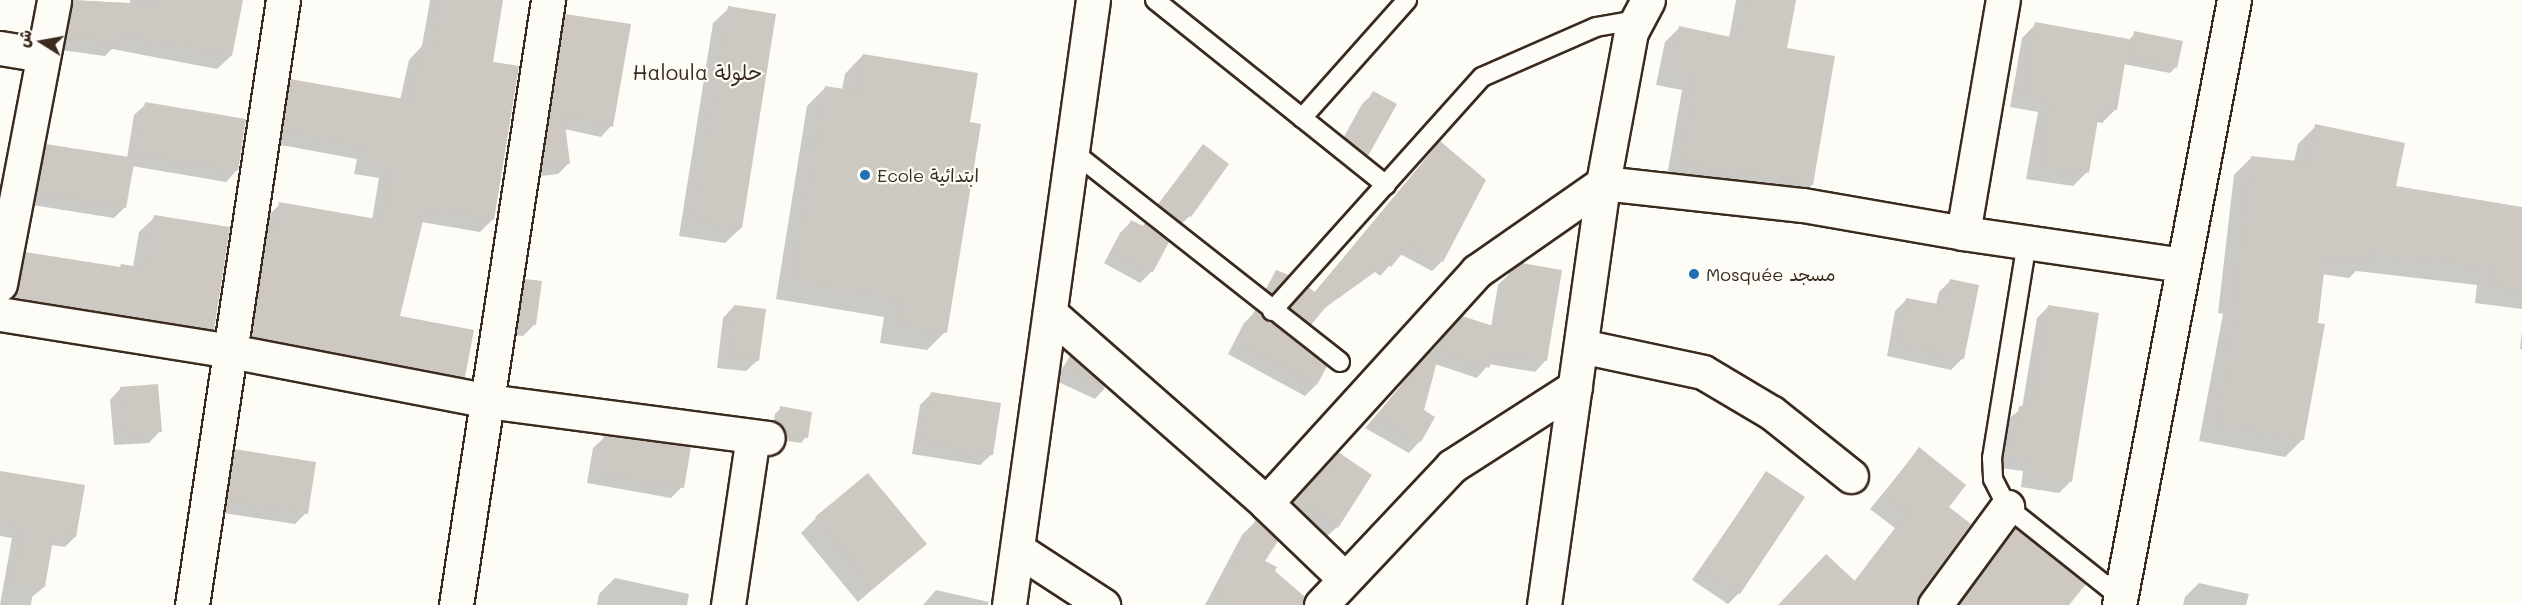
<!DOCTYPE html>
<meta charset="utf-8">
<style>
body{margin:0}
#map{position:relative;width:2522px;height:605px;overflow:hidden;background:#fdfcf7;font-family:Mali,"Playpen Sans Arabic",sans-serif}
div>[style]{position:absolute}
.shadow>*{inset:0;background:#0003}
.building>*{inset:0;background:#cdc8c2}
.roads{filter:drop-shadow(2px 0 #3b2a1e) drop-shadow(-2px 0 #3b2a1e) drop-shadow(0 2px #3b2a1e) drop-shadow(0 -2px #3b2a1e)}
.service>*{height:18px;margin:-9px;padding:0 9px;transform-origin:9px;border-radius:9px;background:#fdfcf7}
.minor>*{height:33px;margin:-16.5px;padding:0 16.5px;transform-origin:16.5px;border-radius:16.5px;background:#fdfcf7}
.dots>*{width:16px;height:16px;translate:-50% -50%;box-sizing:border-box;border:3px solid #fdfcf7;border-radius:50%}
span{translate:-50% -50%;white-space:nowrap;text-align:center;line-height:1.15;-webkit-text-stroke:4.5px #fdfcf7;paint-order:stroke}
.poi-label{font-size:18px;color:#3b2a1e}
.left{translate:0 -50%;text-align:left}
.quarter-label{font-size:21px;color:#3b2a1e}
.north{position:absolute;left:12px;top:12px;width:60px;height:60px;-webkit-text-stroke:4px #fdfcf7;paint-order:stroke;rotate:281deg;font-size:16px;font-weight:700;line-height:24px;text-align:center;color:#3b2a1e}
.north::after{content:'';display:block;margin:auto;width:21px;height:27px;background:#3b2a1e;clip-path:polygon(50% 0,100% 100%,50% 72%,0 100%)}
</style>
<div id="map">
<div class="shadow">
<div style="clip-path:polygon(68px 0,130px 3px,130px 0,242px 0,231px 56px,217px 69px,112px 49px,105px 56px,53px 49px)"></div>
<div style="clip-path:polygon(430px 0,493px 0,493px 219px,480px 232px,421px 222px,399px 318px,464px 376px,451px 389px,239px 349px,267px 217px,280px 204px,372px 220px,379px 178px,354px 174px,357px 159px,270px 143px,278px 94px,291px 81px,400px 100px,409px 60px,422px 46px)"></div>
<div style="clip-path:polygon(1736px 0,1795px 0,1786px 49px,1833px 57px,1812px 185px,1797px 199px,1667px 176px,1682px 90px,1656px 85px,1665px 42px,1679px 28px,1729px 38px)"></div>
<div style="clip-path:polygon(729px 8px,741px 228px,725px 243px,679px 236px,713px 23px)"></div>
<div style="clip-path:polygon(565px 15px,611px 126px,601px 137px,564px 129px,568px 164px,558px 174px,532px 177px,555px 26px)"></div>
<div style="clip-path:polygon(2036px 24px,2129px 40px,2135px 33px,2175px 68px,2170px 73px,2123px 64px,2116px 109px,2102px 123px,2096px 122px,2087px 172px,2073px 186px,2026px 179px,2038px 112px,2010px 107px,2022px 38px)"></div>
<div style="clip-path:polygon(863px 55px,969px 123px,945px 332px,927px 350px,880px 343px,884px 317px,776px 299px,807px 106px,826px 87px,842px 90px,845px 74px)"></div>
<div style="clip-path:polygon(1374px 93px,1395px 105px,1366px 155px,1355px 166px,1336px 151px,1362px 104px)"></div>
<div style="clip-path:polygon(146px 104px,237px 170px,226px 182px,132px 166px,125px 207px,114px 218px,26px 204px,35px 157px,46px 145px,127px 158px,134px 115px)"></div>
<div style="clip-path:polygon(2316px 126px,2394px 188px,2522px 208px,2522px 309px,2475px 303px,2477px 285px,2356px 271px,2349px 278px,2322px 274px,2303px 439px,2285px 457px,2199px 441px,2223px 314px,2218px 313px,2234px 175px,2252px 157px,2294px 162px,2298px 144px)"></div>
<div style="clip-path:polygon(1440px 143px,1442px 261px,1432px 271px,1400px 254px,1380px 276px,1375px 272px,1322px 310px,1300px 334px,1281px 319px,1298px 299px,1314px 293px)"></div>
<div style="clip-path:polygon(1203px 146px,1190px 216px,1178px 227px,1148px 217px)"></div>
<div style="clip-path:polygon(155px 217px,213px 329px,198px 344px,1px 313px,10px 269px,26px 254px,128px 270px,133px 267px,139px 232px)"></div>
<div style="clip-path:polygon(1131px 222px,1152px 271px,1140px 283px,1104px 263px,1120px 233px)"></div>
<div style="clip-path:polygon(1510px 273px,1546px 360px,1535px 372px,1489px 364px,1477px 378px,1435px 364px,1422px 411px,1420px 441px,1409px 453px,1365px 428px,1451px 329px,1491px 327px,1498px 285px)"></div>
<div style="clip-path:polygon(525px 280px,535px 324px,523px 336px,507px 334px,514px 292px)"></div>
<div style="clip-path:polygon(1950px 281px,1963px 358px,1951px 370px,1887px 356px,1895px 311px,1907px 299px,1936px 305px,1939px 292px)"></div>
<div style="clip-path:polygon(734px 306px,758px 360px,746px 371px,717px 368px,723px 318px)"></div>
<div style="clip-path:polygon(2048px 307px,2070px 482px,2059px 493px,2021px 487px,2023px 471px,2001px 468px,2008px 419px,2022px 408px,2037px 318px)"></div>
<div style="clip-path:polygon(1255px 312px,1316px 385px,1305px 396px,1228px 354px,1244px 323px)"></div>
<div style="clip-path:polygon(2522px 331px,2522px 349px,2520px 349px)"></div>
<div style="clip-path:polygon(1070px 357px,1105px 388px,1095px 399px,1054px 380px)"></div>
<div style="clip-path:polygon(121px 388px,160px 431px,149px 443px,114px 445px,110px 400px)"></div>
<div style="clip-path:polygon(932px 393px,992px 454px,980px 465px,912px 454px,920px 405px)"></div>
<div style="clip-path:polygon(781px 408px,806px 437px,801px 443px,780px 440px,773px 428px,775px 414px)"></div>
<div style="clip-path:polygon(605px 437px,682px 487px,671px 498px,587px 483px,593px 448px)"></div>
<div style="clip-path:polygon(1919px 449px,1947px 508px,1917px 605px,1843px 605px,1846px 592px,1895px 528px,1870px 509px)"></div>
<div style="clip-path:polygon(235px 450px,306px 513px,295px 524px,216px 512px,224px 462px)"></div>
<div style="clip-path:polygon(1322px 469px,1337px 527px,1321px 542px,1278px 518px)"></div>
<div style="clip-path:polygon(0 472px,75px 537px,65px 547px,51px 545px,44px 587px,32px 597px,31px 605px,0 605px,12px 538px,0 536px)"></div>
<div style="clip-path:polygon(1766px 473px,1739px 593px,1728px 604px,1692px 580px)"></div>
<div style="clip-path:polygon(816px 518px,925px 544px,858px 602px,801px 533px)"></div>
<div style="clip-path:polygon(1256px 521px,1263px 562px,1256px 605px,1205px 605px,1242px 535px)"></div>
<div style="clip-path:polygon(2015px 530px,2067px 605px,1956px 605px,2001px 544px)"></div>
<div style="clip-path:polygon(615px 578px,689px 594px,687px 605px,597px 605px,599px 594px)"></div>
<div style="clip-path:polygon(2199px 583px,2249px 594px,2246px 605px,2183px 605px,2185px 597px)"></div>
<div style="clip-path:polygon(936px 590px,989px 602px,988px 605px,923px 605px)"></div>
</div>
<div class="building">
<div style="clip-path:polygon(72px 0,157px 5px,158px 0,243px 0,232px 56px,121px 35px,120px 43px,66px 36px)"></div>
<div style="clip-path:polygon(440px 0,503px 0,493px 62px,519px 66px,494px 220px,426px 208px,400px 316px,474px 330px,465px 377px,251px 336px,267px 233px,274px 234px,279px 202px,382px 220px,391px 166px,366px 161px,369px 147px,282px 131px,290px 79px,410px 100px,422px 45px,432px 47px)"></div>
<div style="clip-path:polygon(1747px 0,1796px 0,1787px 48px,1835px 56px,1813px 185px,1680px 163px,1695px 76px,1670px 71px,1679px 26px,1740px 39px)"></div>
<div style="clip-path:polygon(728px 6px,776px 14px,742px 228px,694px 221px)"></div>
<div style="clip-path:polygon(565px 14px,631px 24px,613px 127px,564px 116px,570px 164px,542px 167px)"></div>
<div style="clip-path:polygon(2035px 22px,2129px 39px,2117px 110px,2100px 107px,2089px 173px,2040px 165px,2051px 99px,2023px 94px)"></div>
<div style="clip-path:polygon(2134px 31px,2183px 41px,2177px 68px,2129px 59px)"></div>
<div style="clip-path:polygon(863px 54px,978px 73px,970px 122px,981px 124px,947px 333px,897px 324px,902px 299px,793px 281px,825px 86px,857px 91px)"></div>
<div style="clip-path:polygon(1373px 91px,1397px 104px,1368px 156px,1346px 139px)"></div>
<div style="clip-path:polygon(145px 102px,246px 119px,238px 171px,136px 154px)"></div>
<div style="clip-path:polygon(2315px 124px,2405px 143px,2396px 186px,2522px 207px,2522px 290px,2491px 286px,2494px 268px,2369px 253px,2368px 261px,2326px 256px,2318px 323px,2325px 324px,2304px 440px,2216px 424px,2239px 297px,2235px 296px,2251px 156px,2308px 162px)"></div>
<div style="clip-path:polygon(1440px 141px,1486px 180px,1443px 262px,1410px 244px,1391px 267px,1386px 263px,1330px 302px,1311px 325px,1290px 308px,1308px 287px,1315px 292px)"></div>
<div style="clip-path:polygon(46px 144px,135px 158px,126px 208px,36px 193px)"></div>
<div style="clip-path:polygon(1203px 144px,1229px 164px,1191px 217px,1185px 213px,1180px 222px,1158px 205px)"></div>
<div style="clip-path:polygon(154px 215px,230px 227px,214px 330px,16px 298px,25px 252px,120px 267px,121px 264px,145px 268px)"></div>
<div style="clip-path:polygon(1131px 220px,1143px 226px,1145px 223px,1169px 242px,1153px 272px,1114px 252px)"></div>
<div style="clip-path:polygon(1521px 263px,1562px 270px,1547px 361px,1495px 352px,1496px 347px,1489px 368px,1438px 350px,1443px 337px,1462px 316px,1499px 328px,1509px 272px)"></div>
<div style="clip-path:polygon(1276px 270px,1289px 275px,1272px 294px,1266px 289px)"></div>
<div style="clip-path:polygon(525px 279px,542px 281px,536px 325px,518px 323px)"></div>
<div style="clip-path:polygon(1950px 279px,1979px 285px,1964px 359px,1898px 345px,1906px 298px,1944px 305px)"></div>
<div style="clip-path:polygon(734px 305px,766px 309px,759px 361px,728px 357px)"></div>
<div style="clip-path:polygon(2048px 305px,2099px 313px,2072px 482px,2032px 477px,2034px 460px,2012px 457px,2019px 406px,2031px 407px)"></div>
<div style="clip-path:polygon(1255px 310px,1327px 366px,1317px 385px,1238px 342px)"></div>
<div style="clip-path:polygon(1429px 351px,1439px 354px,1424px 410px,1435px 417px,1421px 442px,1375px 417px)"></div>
<div style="clip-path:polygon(1070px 355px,1107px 388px,1064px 368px)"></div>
<div style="clip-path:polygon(158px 384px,162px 432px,124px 434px,120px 387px)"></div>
<div style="clip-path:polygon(931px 392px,1001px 403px,993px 455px,923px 443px)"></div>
<div style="clip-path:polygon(780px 406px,812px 412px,808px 438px,786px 434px,778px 422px)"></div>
<div style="clip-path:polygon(604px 435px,691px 447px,684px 488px,597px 472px)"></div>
<div style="clip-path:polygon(1919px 447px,1966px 485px,1949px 507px,1971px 524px,1920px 594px,1917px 605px,1778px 605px,1826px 554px,1856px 582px,1909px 513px,1884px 494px)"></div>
<div style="clip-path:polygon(234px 449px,316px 462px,308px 514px,227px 501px)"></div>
<div style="clip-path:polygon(1338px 452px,1372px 475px,1338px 528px,1303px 504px,1299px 509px,1292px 502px)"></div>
<div style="clip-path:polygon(0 471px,85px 485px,76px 537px,54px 534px,45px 587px,13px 581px,22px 528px,0 525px)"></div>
<div style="clip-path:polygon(1766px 471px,1805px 497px,1740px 594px,1702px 568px)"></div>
<div style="clip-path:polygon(868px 473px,927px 544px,874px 588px,815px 517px)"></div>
<div style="clip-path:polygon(1256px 519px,1278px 541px,1265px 561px,1277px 567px,1275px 571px,1305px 597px,1303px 605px,1230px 605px,1214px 597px)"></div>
<div style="clip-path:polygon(2015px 528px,2086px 584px,2069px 605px,1958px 605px)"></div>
</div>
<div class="roads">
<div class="service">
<div style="left:1155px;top:0;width:296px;rotate:38.7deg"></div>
<div style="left:1302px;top:118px;width:158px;rotate:-48.3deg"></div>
<div style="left:1072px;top:151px;width:341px;rotate:38.2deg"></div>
<div style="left:2027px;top:242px;width:219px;rotate:99.2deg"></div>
<div style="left:1992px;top:458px;width:21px;rotate:87deg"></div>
<div style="left:1993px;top:479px;width:31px;rotate:63deg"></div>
<div style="left:2007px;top:507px;width:144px;rotate:38.5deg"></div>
<div style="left:1272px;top:311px;width:314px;rotate:-48.1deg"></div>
<div style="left:1482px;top:77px;width:124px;rotate:-23.7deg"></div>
<div style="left:1596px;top:27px;width:42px;rotate:-9.7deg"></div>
</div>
<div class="minor">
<div style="left:0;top:48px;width:43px;rotate:9.5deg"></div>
<div style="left:1963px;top:233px;width:222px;rotate:8.3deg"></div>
<div style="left:0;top:284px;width:289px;rotate:-79.2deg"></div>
<div style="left:1050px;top:313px;width:288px;rotate:41.3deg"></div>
<div style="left:1266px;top:503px;width:108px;rotate:43.9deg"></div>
<div style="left:0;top:314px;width:233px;rotate:9.1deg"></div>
<div style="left:230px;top:351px;width:270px;rotate:10.9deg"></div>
<div style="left:495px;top:402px;width:275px;rotate:7.5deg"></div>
<div style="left:1581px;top:346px;width:125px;rotate:12deg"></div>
<div style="left:1703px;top:372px;width:80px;rotate:30.7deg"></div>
<div style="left:1772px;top:413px;width:101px;rotate:38.6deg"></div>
<div style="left:1266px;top:503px;width:314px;rotate:-47.7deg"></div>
<div style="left:1477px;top:271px;width:154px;rotate:-34.9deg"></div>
<div style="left:1603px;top:183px;width:201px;rotate:6.3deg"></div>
<div style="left:1803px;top:205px;width:162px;rotate:9.9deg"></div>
<div style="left:1963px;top:233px;width:236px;rotate:-80.3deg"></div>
<div style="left:1017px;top:549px;width:103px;rotate:33.1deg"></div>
<div style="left:192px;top:605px;width:612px;rotate:-81.45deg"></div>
<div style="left:456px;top:605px;width:612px;rotate:-81.35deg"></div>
<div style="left:728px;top:605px;width:157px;rotate:-81.6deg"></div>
<div style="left:1009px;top:605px;width:611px;rotate:-82.1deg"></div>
<div style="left:1321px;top:605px;width:191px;rotate:-46.7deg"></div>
<div style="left:1452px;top:466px;width:146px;rotate:-32.7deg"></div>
<div style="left:1544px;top:605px;width:426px;rotate:-82deg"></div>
<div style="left:1603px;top:183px;width:154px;rotate:-79.5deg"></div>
<div style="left:1631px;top:32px;width:36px;rotate:-62deg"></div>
<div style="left:1935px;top:605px;width:122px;rotate:-53.7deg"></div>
<div style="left:2119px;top:605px;width:616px;rotate:-79.24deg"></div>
</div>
</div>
<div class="dots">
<div style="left:865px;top:175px;background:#1f6fb2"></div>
<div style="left:1694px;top:274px;background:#1f6fb2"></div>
</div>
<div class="poi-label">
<span class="left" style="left:877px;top:175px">Ecole ابتدائية</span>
<span class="left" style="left:1706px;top:274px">Mosquée مسجد</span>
</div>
<div class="quarter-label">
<span style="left:697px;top:72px">Haloula حلولة</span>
</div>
<div class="north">ش</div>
</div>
